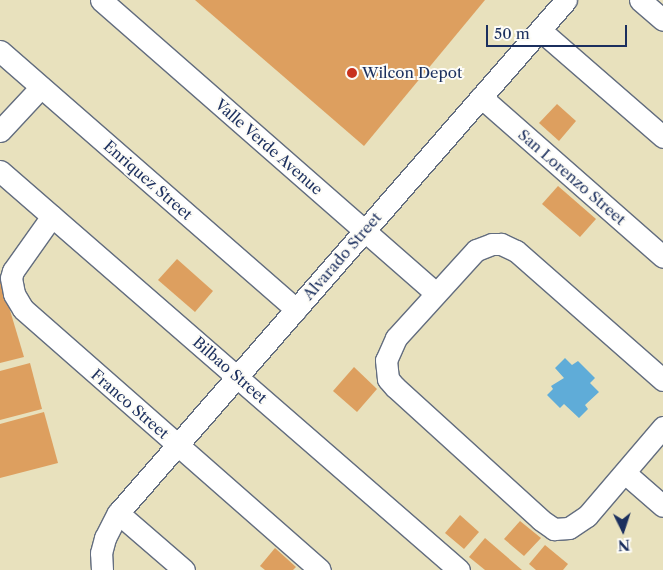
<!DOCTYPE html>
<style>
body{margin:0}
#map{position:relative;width:663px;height:570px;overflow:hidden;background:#e8e1bd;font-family:"Libre Caslon Text",serif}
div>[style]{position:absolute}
.water>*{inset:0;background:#5facd8}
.building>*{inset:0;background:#dd9f5f}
.roads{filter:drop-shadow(1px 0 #636d7f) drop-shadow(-1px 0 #636d7f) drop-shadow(0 1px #636d7f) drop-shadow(0 -1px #636d7f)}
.minor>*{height:21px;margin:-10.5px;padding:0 10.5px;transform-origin:10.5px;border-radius:10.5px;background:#fff}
.dots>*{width:14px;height:14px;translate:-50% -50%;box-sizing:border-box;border:2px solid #fdfcf7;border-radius:50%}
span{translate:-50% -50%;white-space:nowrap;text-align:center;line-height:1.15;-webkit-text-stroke:4px #fdfcf7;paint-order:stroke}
.poi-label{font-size:15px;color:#1b2f5e}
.left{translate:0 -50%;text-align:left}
.street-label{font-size:15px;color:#1b2f5e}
.north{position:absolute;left:598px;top:505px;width:50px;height:50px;-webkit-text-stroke:4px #fdfcf7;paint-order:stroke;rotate:176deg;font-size:14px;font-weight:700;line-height:20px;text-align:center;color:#1b2f5e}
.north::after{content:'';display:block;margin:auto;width:18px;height:22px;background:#1b2f5e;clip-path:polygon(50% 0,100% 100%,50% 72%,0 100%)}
.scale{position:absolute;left:486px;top:25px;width:141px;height:22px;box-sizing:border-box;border:2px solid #1b2f5e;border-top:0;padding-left:6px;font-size:15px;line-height:18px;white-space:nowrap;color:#1b2f5e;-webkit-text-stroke:4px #fdfcf7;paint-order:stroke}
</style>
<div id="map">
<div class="water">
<div style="clip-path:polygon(565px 358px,572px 365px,578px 361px,595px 378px,590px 383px,599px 392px,585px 405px,588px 409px,579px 418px,564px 404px,560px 408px,547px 395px,553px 389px,551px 386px,564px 378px,555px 368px)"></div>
</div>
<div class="building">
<div style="clip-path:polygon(195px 0,485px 0,364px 146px)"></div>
<div style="clip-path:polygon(557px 104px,576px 121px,559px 141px,539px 123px)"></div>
<div style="clip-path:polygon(558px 186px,596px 219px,580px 237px,542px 204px)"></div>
<div style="clip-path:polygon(177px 259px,213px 291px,195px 312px,158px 280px)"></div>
<div style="clip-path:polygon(0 277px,24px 357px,0 363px)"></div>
<div style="clip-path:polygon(30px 363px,42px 409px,0 420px,0 371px)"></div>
<div style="clip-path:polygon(354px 367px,377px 389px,357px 412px,333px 391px)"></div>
<div style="clip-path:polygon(44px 412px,58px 463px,0 478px,0 424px)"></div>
<div style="clip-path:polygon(460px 515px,479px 532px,464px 549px,445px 533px)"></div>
<div style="clip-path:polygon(520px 521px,541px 538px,524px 556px,504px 539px)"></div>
<div style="clip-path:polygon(485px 538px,522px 570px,485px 570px,469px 557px)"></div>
<div style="clip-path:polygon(545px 545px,568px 564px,563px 570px,536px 570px,529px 564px)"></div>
<div style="clip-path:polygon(275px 548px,296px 567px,293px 570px,265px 570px,260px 566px)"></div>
</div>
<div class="roads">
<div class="minor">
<div style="left:101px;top:0;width:445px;rotate:41.2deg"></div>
<div style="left:640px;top:0;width:30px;rotate:41deg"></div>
<div style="left:540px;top:30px;width:163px;rotate:41deg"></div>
<div style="left:0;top:51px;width:393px;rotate:41.1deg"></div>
<div style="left:481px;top:97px;width:242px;rotate:41.3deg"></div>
<div style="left:0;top:131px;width:60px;rotate:-47deg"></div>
<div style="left:0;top:171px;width:608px;rotate:41deg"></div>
<div style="left:52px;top:216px;width:67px;rotate:125.3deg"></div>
<div style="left:13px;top:271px;width:7px;rotate:106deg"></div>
<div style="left:11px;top:278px;width:16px;rotate:79deg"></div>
<div style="left:14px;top:294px;width:17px;rotate:59deg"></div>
<div style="left:23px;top:309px;width:395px;rotate:41.3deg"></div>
<div style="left:663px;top:380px;width:196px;rotate:-138.7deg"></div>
<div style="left:516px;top:251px;width:17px;rotate:-155deg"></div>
<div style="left:501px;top:244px;width:9px;rotate:180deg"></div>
<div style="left:492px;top:244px;width:17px;rotate:159deg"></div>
<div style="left:476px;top:250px;width:119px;rotate:132.3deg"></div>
<div style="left:396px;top:338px;width:24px;rotate:114deg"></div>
<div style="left:386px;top:360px;width:19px;rotate:84deg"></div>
<div style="left:388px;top:379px;width:11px;rotate:49deg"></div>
<div style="left:395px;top:387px;width:197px;rotate:42.3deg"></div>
<div style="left:541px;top:520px;width:16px;rotate:35deg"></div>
<div style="left:554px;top:529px;width:15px;rotate:-4deg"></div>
<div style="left:569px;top:528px;width:22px;rotate:-34deg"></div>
<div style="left:587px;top:516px;width:117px;rotate:-49.5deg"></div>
<div style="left:625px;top:473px;width:50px;rotate:41deg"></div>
<div style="left:118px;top:513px;width:87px;rotate:40.8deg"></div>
<div style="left:102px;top:570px;width:17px;rotate:-93deg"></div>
<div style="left:101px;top:553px;width:16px;rotate:-75deg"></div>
<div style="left:105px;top:538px;width:28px;rotate:-63deg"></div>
<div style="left:118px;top:513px;width:681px;rotate:-48.87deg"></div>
</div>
</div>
<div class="dots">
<div style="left:352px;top:73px;background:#c8321e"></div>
</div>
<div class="poi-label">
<span class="left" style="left:362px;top:73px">Wilcon Depot</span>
</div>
<div class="street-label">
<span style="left:269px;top:147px;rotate:41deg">Valle Verde Avenue</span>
<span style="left:572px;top:177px;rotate:41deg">San Lorenzo Street</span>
<span style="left:148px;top:180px;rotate:41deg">Enriquez Street</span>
<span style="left:342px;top:256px;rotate:-49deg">Alvarado Street</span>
<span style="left:230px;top:370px;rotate:41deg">Bilbao Street</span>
<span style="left:130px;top:404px;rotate:41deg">Franco Street</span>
</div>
<div class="north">N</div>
<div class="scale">50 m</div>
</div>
